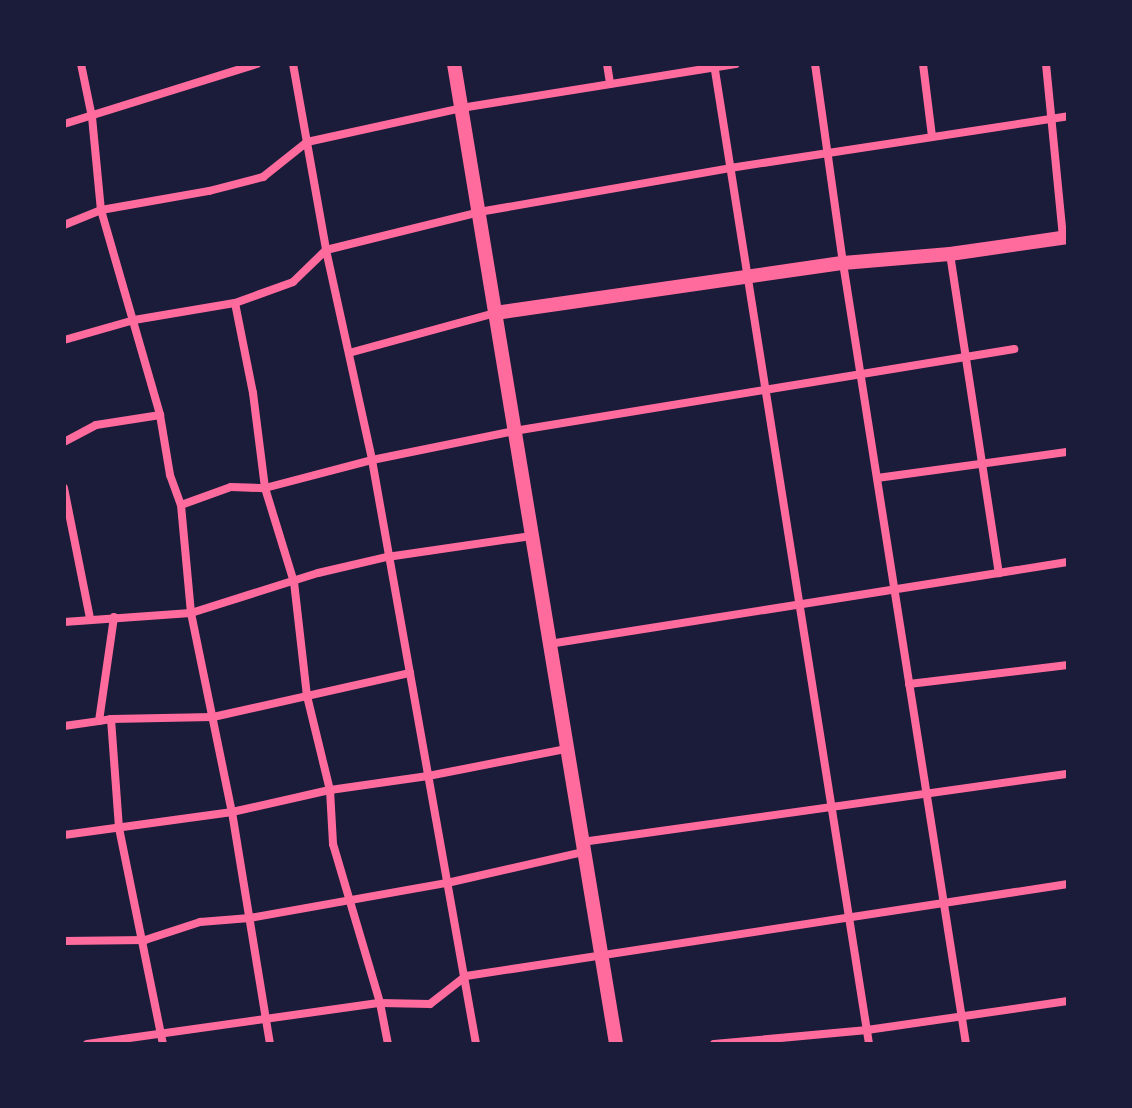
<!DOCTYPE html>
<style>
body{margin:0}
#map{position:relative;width:1132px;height:1108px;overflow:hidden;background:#1b1b3a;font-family:"IBM Plex Sans",sans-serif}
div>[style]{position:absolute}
.minor>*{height:8px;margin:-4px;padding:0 4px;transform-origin:4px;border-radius:4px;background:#ff6b9d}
.tertiary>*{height:14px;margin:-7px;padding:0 7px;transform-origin:7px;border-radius:7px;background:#ff6b9d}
span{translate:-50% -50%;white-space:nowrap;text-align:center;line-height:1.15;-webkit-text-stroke:8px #1b1b3a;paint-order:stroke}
.frame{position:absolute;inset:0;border:66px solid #1b1b3a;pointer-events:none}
</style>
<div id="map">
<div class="minor">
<div style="left:81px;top:64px;width:54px;rotate:78.3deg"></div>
<div style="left:92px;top:117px;width:93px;rotate:84.5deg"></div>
<div style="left:101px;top:210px;width:213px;rotate:73.9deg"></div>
<div style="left:160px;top:415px;width:61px;rotate:80.5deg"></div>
<div style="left:170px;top:475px;width:32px;rotate:70deg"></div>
<div style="left:181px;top:505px;width:108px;rotate:84.7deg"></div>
<div style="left:191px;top:613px;width:203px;rotate:78.4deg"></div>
<div style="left:232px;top:812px;width:235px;rotate:80.7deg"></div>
<div style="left:293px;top:64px;width:189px;rotate:79.9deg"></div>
<div style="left:326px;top:250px;width:215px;rotate:77.6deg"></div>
<div style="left:372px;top:460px;width:593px;rotate:79.9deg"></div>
<div style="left:607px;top:64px;width:20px;rotate:81deg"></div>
<div style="left:714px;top:64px;width:992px;rotate:81.01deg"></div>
<div style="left:815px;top:64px;width:201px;rotate:82deg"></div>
<div style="left:843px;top:263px;width:791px;rotate:81.05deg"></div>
<div style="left:923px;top:64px;width:73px;rotate:82.9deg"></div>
<div style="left:1046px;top:64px;width:174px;rotate:84.4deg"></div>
<div style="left:64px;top:124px;width:202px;rotate:-17.3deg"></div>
<div style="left:64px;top:225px;width:40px;rotate:-22deg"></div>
<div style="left:101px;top:210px;width:110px;rotate:-10deg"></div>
<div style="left:209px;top:191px;width:56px;rotate:-14.5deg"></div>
<div style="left:263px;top:177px;width:56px;rotate:-38.5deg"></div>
<div style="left:307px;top:142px;width:158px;rotate:-12.4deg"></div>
<div style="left:461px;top:108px;width:278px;rotate:-9.1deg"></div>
<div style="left:950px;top:254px;width:323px;rotate:81.3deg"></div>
<div style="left:235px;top:303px;width:92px;rotate:78.7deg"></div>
<div style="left:253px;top:393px;width:96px;rotate:82.8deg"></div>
<div style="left:265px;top:488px;width:98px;rotate:72.9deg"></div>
<div style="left:294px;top:582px;width:115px;rotate:83.5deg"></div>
<div style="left:307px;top:696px;width:97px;rotate:76.3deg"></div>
<div style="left:330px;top:790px;width:54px;rotate:86.8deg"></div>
<div style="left:333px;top:844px;width:166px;rotate:73.5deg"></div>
<div style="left:380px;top:1003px;width:42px;rotate:79deg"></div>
<div style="left:64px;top:340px;width:73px;rotate:-15.9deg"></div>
<div style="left:134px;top:320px;width:102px;rotate:-9.6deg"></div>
<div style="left:235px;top:303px;width:62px;rotate:-19.9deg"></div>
<div style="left:293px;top:282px;width:46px;rotate:-44.1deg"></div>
<div style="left:326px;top:250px;width:158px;rotate:-13.9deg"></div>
<div style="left:479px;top:212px;width:255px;rotate:-9.9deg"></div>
<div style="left:730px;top:168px;width:342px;rotate:-8.7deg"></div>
<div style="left:349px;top:353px;width:151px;rotate:-15.3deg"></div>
<div style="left:64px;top:442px;width:36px;rotate:-28deg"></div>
<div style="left:96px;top:425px;width:65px;rotate:-8.9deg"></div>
<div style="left:877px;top:478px;width:193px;rotate:-7.8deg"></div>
<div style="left:64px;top:488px;width:133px;rotate:78.7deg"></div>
<div style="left:181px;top:505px;width:53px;rotate:-19.8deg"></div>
<div style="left:231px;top:487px;width:34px;rotate:2deg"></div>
<div style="left:265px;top:488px;width:111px;rotate:-14.7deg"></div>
<div style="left:372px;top:460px;width:145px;rotate:-11.5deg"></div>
<div style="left:514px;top:431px;width:507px;rotate:-9.31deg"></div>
<div style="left:114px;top:617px;width:105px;rotate:98.2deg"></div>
<div style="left:99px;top:721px;width:12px;rotate:-9deg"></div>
<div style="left:111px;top:719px;width:109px;rotate:85.8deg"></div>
<div style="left:119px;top:828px;width:220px;rotate:78.5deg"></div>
<div style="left:64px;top:622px;width:127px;rotate:-4.1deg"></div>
<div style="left:191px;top:613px;width:133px;rotate:-17.5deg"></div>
<div style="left:318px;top:573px;width:71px;rotate:-13.1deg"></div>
<div style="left:387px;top:557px;width:146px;rotate:-8.3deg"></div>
<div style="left:549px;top:644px;width:525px;rotate:-8.98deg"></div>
<div style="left:909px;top:684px;width:160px;rotate:-6.8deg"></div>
<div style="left:111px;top:719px;width:102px;rotate:-1.1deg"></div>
<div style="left:213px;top:717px;width:202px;rotate:-12.6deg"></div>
<div style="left:64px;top:726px;width:35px;rotate:-8deg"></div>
<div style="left:64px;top:835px;width:170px;rotate:-7.8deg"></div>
<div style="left:232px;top:812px;width:100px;rotate:-12.7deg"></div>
<div style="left:330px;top:790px;width:99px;rotate:-8.1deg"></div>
<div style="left:428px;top:776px;width:141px;rotate:-11.1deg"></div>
<div style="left:582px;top:842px;width:491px;rotate:-8deg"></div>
<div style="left:64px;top:941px;width:81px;rotate:-0.7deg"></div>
<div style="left:145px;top:940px;width:58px;rotate:-18.1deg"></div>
<div style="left:200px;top:922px;width:50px;rotate:-4.6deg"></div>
<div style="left:250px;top:918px;width:200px;rotate:-10.1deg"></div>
<div style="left:447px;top:883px;width:139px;rotate:-12.8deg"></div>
<div style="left:87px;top:1044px;width:296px;rotate:-8deg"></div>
<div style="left:380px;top:1003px;width:50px;rotate:1.1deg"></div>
<div style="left:430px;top:1004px;width:46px;rotate:-37.9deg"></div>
<div style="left:466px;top:976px;width:609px;rotate:-8.69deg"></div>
<div style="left:714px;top:1044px;width:154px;rotate:-5.2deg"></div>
<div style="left:867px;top:1030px;width:203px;rotate:-8.2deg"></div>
</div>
<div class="tertiary">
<div style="left:454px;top:64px;width:993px;rotate:80.61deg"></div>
<div style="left:495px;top:313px;width:352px;rotate:-8.2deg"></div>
<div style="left:843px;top:263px;width:107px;rotate:-4.8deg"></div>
<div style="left:950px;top:254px;width:119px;rotate:-8.2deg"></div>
</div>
<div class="frame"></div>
</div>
